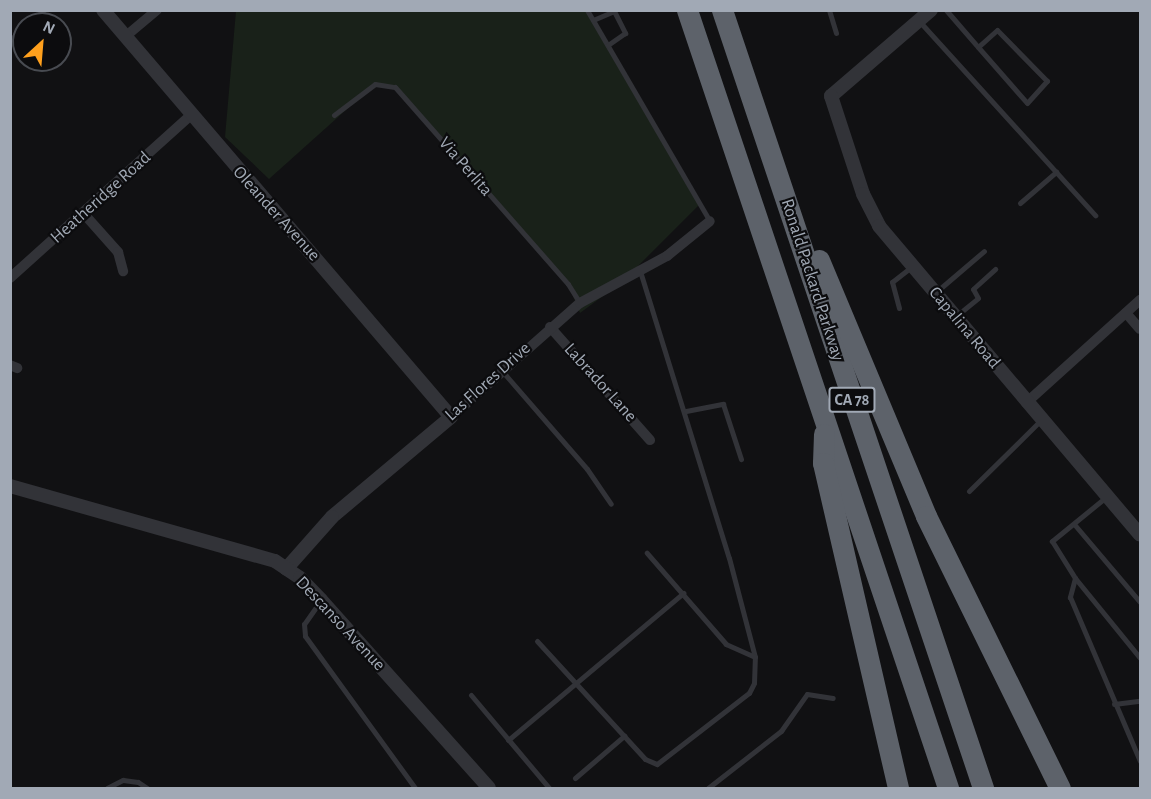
<!DOCTYPE html>
<style>
body{margin:0}
#map{position:relative;width:1151px;height:799px;overflow:hidden;background:#111113;font-family:"Alegreya Sans",sans-serif}
div>[style]{position:absolute}
.green>*{inset:0;background:#192119}
.service>*{height:5px;margin:-2.5px;padding:0 2.5px;transform-origin:2.5px;border-radius:2.5px;background:#323338}
.minor>*{height:10px;margin:-5px;padding:0 5px;transform-origin:5px;border-radius:5px;background:#323338}
.tertiary>*{height:14px;margin:-7px;padding:0 7px;transform-origin:7px;border-radius:7px;background:#323338}
.motorway>*{height:21px;margin:-10.5px;padding:0 10.5px;transform-origin:10.5px;border-radius:10.5px;background:#5d626a}
span{translate:-50% -50%;white-space:nowrap;text-align:center;line-height:1.15;-webkit-text-stroke:4.5px #0c0c0e;paint-order:stroke}
.shield-label span{padding:2px 4px;background:#0c0c0e;border:2px solid;border-radius:4px;-webkit-text-stroke-width:0}
.shield-label{font-size:16px;color:#a1a9b5;font-weight:700}
.street-label{font-size:18px;color:#a1a9b5}
.frame{position:absolute;inset:0;border:12px solid #a1a9b5;pointer-events:none}
.north{position:absolute;left:12px;top:12px;width:60px;height:60px;box-sizing:border-box;background:#0c0c0e;border:2px solid #484b51;border-radius:50%;rotate:26deg;font-size:16px;font-weight:700;line-height:24px;text-align:center;color:#a1a9b5}
.north::after{content:'';display:block;margin:auto;width:21px;height:27px;background:#ffa01d;clip-path:polygon(50% 0,100% 100%,50% 72%,0 100%)}
</style>
<div id="map">
<div class="green">
<div style="clip-path:polygon(236px 11px,589px 11px,700px 204px,622px 282px,580px 313px,568px 284px,395px 87px,375px 84px,269px 179px,225px 137px)"></div>
</div>
<div class="service">
<div style="left:587px;top:10px;width:244px;rotate:59.8deg"></div>
<div style="left:829px;top:10px;width:24px;rotate:73deg"></div>
<div style="left:946px;top:10px;width:49px;rotate:49.1deg"></div>
<div style="left:978px;top:47px;width:74px;rotate:48.8deg"></div>
<div style="left:1027px;top:103px;width:30px;rotate:-48deg"></div>
<div style="left:1047px;top:81px;width:71px;rotate:-134.4deg"></div>
<div style="left:997px;top:30px;width:25px;rotate:138deg"></div>
<div style="left:593px;top:20px;width:23px;rotate:-23deg"></div>
<div style="left:614px;top:11px;width:25px;rotate:63deg"></div>
<div style="left:625px;top:33px;width:21px;rotate:145deg"></div>
<div style="left:920px;top:22px;width:261px;rotate:47.8deg"></div>
<div style="left:28px;top:24px;width:21px;rotate:-41deg"></div>
<div style="left:10px;top:40px;width:18px;rotate:-41deg"></div>
<div style="left:334px;top:115px;width:51px;rotate:-37.1deg"></div>
<div style="left:375px;top:84px;width:20px;rotate:9deg"></div>
<div style="left:395px;top:87px;width:262px;rotate:48.7deg"></div>
<div style="left:568px;top:284px;width:22px;rotate:58deg"></div>
<div style="left:1020px;top:203px;width:48px;rotate:-40.7deg"></div>
<div style="left:640px;top:271px;width:300px;rotate:72.8deg"></div>
<div style="left:729px;top:558px;width:102px;rotate:75.3deg"></div>
<div style="left:936px;top:292px;width:63px;rotate:-40.5deg"></div>
<div style="left:899px;top:308px;width:27px;rotate:-105deg"></div>
<div style="left:892px;top:282px;width:24px;rotate:-38deg"></div>
<div style="left:956px;top:316px;width:28px;rotate:-39deg"></div>
<div style="left:978px;top:298px;width:10px;rotate:-119deg"></div>
<div style="left:973px;top:289px;width:30px;rotate:-42deg"></div>
<div style="left:503px;top:372px;width:128px;rotate:49.1deg"></div>
<div style="left:587px;top:469px;width:42px;rotate:55.6deg"></div>
<div style="left:686px;top:411px;width:38px;rotate:-11deg"></div>
<div style="left:723px;top:404px;width:58px;rotate:71.9deg"></div>
<div style="left:969px;top:491px;width:101px;rotate:-44.6deg"></div>
<div style="left:1106px;top:497px;width:70px;rotate:140.8deg"></div>
<div style="left:1052px;top:541px;width:44px;rotate:58.1deg"></div>
<div style="left:1075px;top:578px;width:103px;rotate:50.9deg"></div>
<div style="left:1074px;top:524px;width:102px;rotate:49.8deg"></div>
<div style="left:1075px;top:578px;width:20px;rotate:105deg"></div>
<div style="left:1070px;top:597px;width:178px;rotate:66.9deg"></div>
<div style="left:321px;top:600px;width:29px;rotate:125deg"></div>
<div style="left:304px;top:624px;width:12px;rotate:85deg"></div>
<div style="left:305px;top:636px;width:188px;rotate:54.1deg"></div>
<div style="left:537px;top:641px;width:160px;rotate:47.5deg"></div>
<div style="left:645px;top:759px;width:13px;rotate:23deg"></div>
<div style="left:657px;top:764px;width:116px;rotate:-37.7deg"></div>
<div style="left:749px;top:693px;width:11px;rotate:-63deg"></div>
<div style="left:754px;top:683px;width:26px;rotate:-88deg"></div>
<div style="left:755px;top:657px;width:32px;rotate:-156deg"></div>
<div style="left:726px;top:644px;width:121px;rotate:-131deg"></div>
<div style="left:471px;top:695px;width:121px;rotate:50deg"></div>
<div style="left:1114px;top:704px;width:26px;rotate:-7deg"></div>
<div style="left:508px;top:740px;width:229px;rotate:-40deg"></div>
<div style="left:575px;top:778px;width:65px;rotate:-40.6deg"></div>
<div style="left:107px;top:788px;width:18px;rotate:-27deg"></div>
<div style="left:123px;top:780px;width:15px;rotate:8deg"></div>
<div style="left:138px;top:782px;width:11px;rotate:34deg"></div>
<div style="left:708px;top:788px;width:93px;rotate:-38deg"></div>
<div style="left:781px;top:731px;width:45px;rotate:-54.9deg"></div>
<div style="left:807px;top:694px;width:26px;rotate:9deg"></div>
</div>
<div class="minor">
<div style="left:126px;top:36px;width:40px;rotate:-40deg"></div>
<div style="left:85px;top:215px;width:50px;rotate:48.3deg"></div>
<div style="left:118px;top:252px;width:20px;rotate:75deg"></div>
<div style="left:10px;top:278px;width:242px;rotate:-42deg"></div>
<div style="left:1126px;top:313px;width:21px;rotate:49deg"></div>
<div style="left:550px;top:327px;width:151px;rotate:48.5deg"></div>
<div style="left:10px;top:365px;width:8px;rotate:23deg"></div>
<div style="left:1026px;top:403px;width:154px;rotate:-42.1deg"></div>
<div style="left:451px;top:417px;width:172px;rotate:-41.5deg"></div>
<div style="left:580px;top:303px;width:99px;rotate:-28.4deg"></div>
<div style="left:667px;top:256px;width:55px;rotate:-39.1deg"></div>
</div>
<div class="tertiary">
<div style="left:103px;top:10px;width:535px;rotate:49.47deg"></div>
<div style="left:451px;top:417px;width:155px;rotate:140deg"></div>
<div style="left:332px;top:517px;width:69px;rotate:131.5deg"></div>
<div style="left:931px;top:10px;width:132px;rotate:139.3deg"></div>
<div style="left:831px;top:96px;width:103px;rotate:71.9deg"></div>
<div style="left:863px;top:194px;width:36px;rotate:63deg"></div>
<div style="left:879px;top:226px;width:404px;rotate:49.8deg"></div>
<div style="left:10px;top:486px;width:275px;rotate:15.8deg"></div>
<div style="left:275px;top:561px;width:30px;rotate:34deg"></div>
<div style="left:300px;top:578px;width:30px;rotate:46deg"></div>
<div style="left:321px;top:600px;width:252px;rotate:48.2deg"></div>
</div>
<div class="motorway">
<div style="left:687px;top:10px;width:821px;rotate:71.45deg"></div>
<div style="left:722px;top:10px;width:821px;rotate:71.45deg"></div>
<div style="left:819px;top:260px;width:277px;rotate:67.3deg"></div>
<div style="left:926px;top:516px;width:303px;rotate:63.8deg"></div>
<div style="left:824px;top:434px;width:29px;rotate:92deg"></div>
<div style="left:823px;top:463px;width:334px;rotate:77deg"></div>
</div>
<div class="shield-label">
<span style="left:852px;top:400px">CA 78</span>
</div>
<div class="street-label">
<span style="left:465px;top:167px;rotate:49deg">Via Perlita</span>
<span style="left:101px;top:198px;rotate:-42deg">Heatheridge Road</span>
<span style="left:276px;top:214px;rotate:48deg">Oleander Avenue</span>
<span style="left:812px;top:280px;rotate:72deg">Ronald Packard Parkway</span>
<span style="left:964px;top:328px;rotate:50deg">Capalina Road</span>
<span style="left:488px;top:382px;rotate:-42deg">Las Flores Drive</span>
<span style="left:600px;top:383px;rotate:48deg">Labrador Lane</span>
<span style="left:340px;top:624px;rotate:47deg">Descanso Avenue</span>
</div>
<div class="frame"></div>
<div class="north">N</div>
</div>
